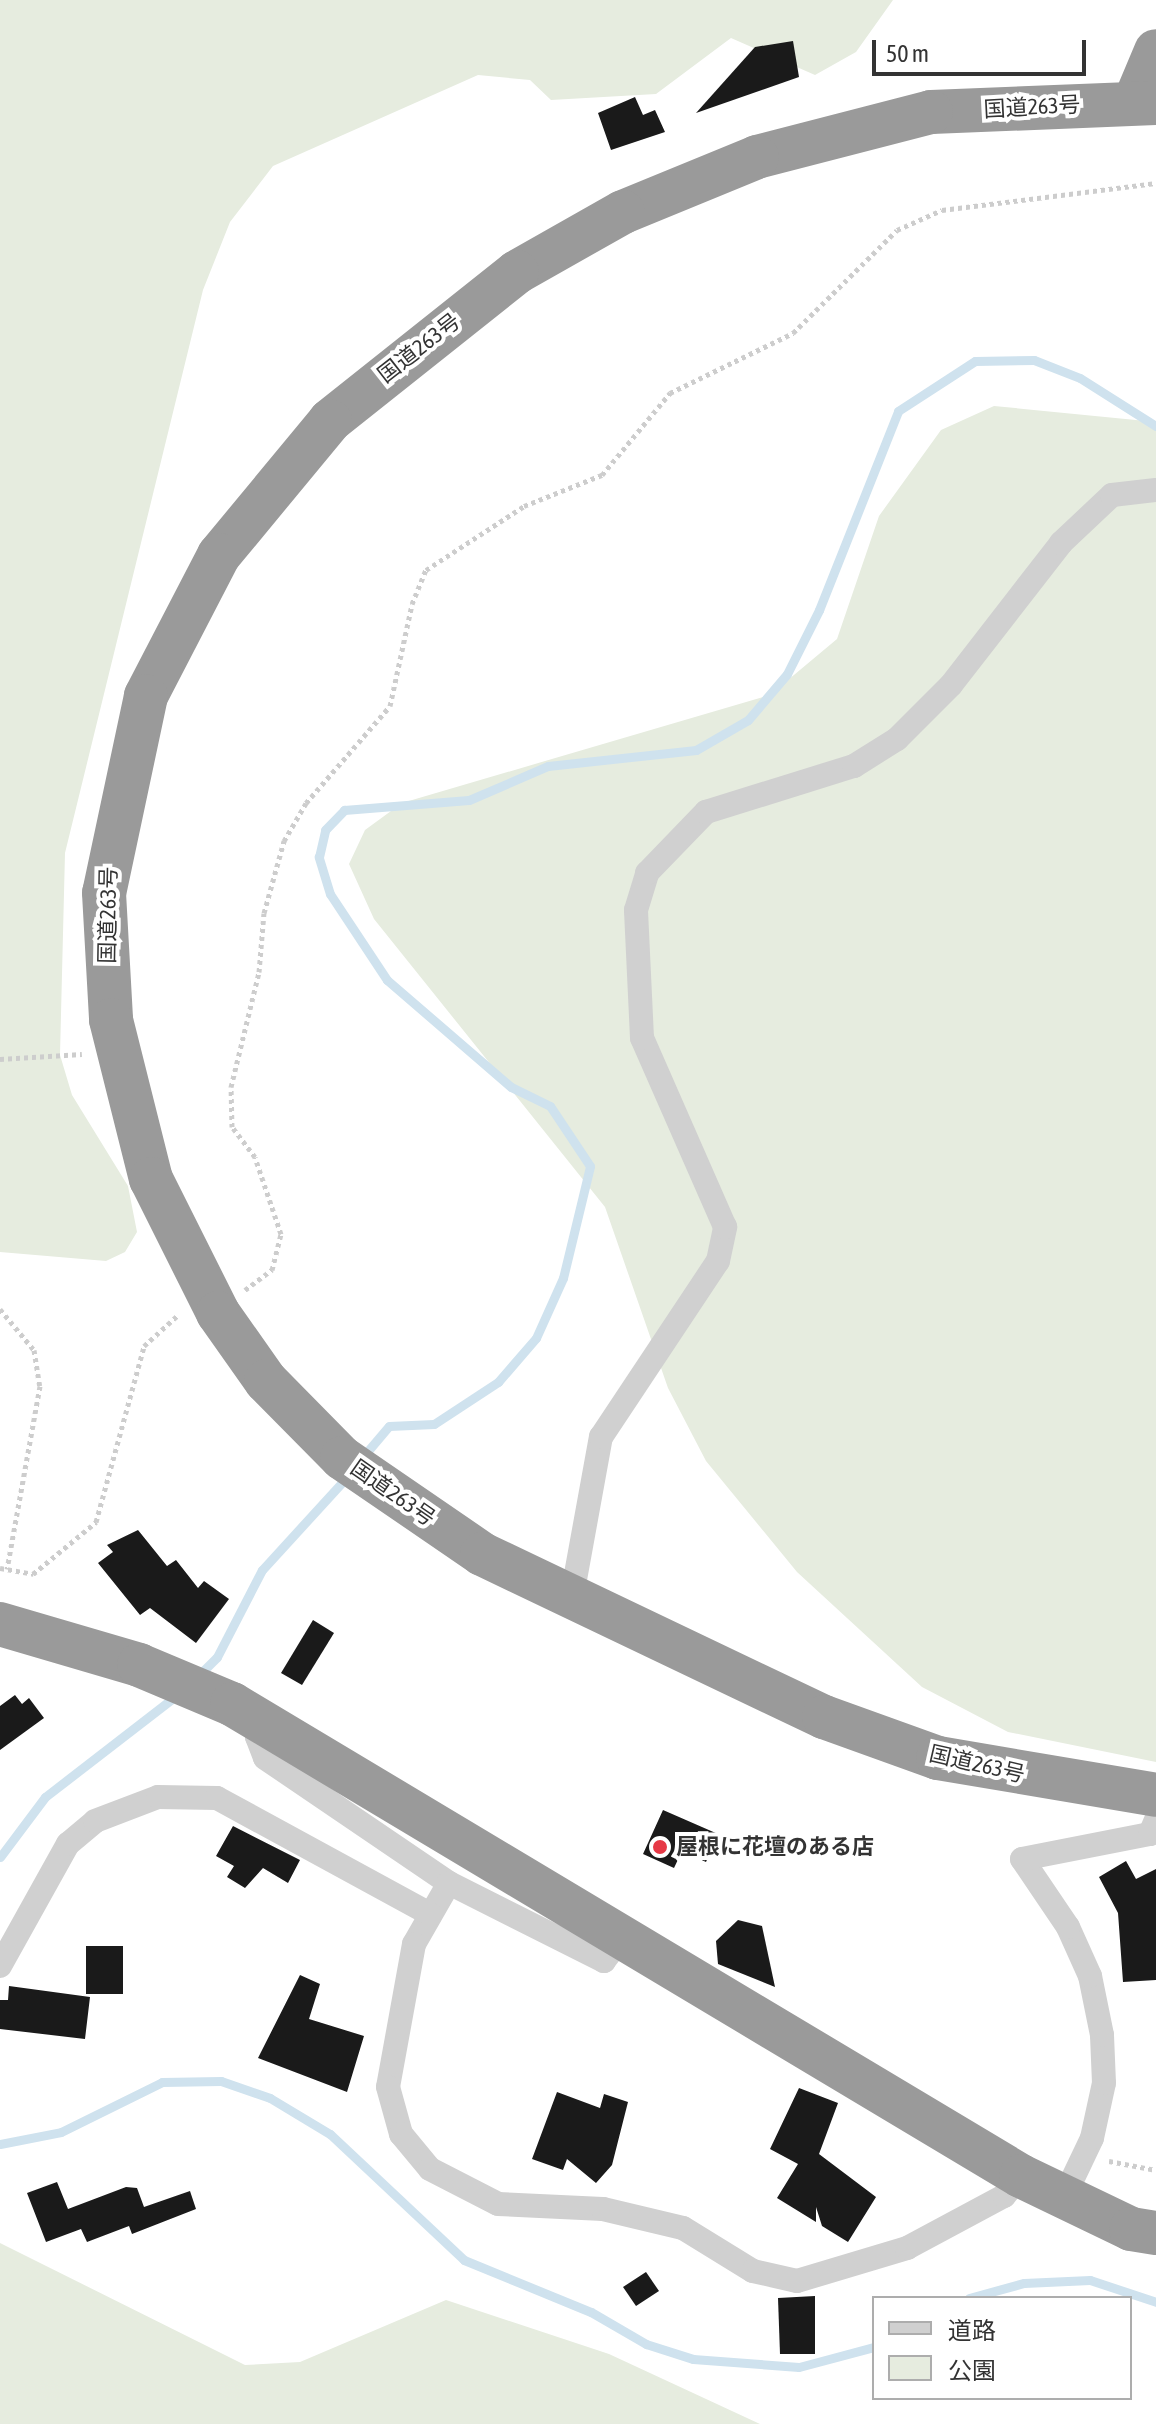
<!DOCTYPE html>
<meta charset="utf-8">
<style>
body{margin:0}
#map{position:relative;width:1156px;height:2424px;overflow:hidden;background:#fff;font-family:"Asap Condensed","Noto Sans JP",sans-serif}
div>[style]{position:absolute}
.green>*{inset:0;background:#e6ecdf}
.stream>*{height:9px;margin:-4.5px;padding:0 4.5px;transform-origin:4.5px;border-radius:4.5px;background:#cfe2ee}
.building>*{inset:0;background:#1a1a1a}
.path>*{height:5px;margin-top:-2.5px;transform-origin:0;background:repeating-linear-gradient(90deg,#cdcdcd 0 4px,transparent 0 8px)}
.street>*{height:24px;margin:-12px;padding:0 12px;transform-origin:12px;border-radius:12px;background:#d0d0d0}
.highway>*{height:44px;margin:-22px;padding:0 22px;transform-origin:22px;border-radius:22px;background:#9a9a9a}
.dots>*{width:22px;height:22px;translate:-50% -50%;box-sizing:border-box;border:4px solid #fff;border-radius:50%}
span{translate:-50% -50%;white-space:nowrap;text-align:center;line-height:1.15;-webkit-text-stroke:8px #fff;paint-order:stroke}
.street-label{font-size:22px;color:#333}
.poi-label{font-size:22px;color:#333;font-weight:700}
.left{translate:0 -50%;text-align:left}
.legend{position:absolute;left:872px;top:2296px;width:260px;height:104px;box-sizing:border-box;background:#fff;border:2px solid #adadad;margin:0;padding:10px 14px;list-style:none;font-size:24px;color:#333}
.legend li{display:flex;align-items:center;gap:16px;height:40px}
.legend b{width:40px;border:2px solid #adadad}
.scale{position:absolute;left:872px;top:40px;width:214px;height:36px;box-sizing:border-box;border:4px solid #333;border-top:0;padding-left:10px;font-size:24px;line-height:28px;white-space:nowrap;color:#333;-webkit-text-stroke:6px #fff;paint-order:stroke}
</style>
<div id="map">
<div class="green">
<div style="clip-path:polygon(0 0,893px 0,856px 52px,815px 75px,731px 38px,656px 94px,551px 100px,530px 80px,478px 75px,273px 166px,230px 222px,203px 290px,65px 853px,60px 1055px,72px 1095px,128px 1186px,137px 1232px,125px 1252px,106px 1261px,0 1252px)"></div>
<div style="clip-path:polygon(994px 406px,1156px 422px,1156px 1762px,1008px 1732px,922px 1687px,797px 1572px,706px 1461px,668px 1388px,605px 1207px,374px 919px,349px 864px,365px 830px,402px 803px,770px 695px,837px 639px,879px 516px,941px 430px)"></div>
<div style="clip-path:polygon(0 2243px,245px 2365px,300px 2362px,446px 2300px,609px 2354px,760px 2424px,0 2424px)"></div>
</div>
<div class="stream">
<div style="left:361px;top:1459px;width:43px;rotate:-49.7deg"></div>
<div style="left:389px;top:1426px;width:45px;rotate:-2.5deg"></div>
<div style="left:434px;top:1424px;width:77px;rotate:-33.3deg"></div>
<div style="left:498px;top:1382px;width:58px;rotate:-49.2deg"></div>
<div style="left:536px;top:1338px;width:66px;rotate:-65.8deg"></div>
<div style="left:563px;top:1278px;width:115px;rotate:-76.4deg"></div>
<div style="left:590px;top:1166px;width:72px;rotate:-123.7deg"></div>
<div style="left:550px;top:1106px;width:43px;rotate:-154deg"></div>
<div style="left:511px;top:1087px;width:164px;rotate:-139.2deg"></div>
<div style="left:387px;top:980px;width:103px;rotate:-123.5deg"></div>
<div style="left:330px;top:894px;width:39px;rotate:-107deg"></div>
<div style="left:319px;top:857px;width:28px;rotate:-77deg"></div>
<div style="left:325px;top:830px;width:28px;rotate:-46deg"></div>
<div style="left:344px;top:810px;width:125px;rotate:-4.6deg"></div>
<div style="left:469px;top:800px;width:86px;rotate:-23.3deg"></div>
<div style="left:548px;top:766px;width:149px;rotate:-6.2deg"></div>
<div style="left:696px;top:750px;width:60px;rotate:-30deg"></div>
<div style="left:748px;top:720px;width:60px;rotate:-49.7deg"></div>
<div style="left:787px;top:674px;width:72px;rotate:-63.4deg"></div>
<div style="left:819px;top:610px;width:214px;rotate:-68.3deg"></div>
<div style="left:898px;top:411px;width:92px;rotate:-33deg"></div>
<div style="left:975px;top:361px;width:59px;rotate:-1deg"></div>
<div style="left:1034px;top:360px;width:49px;rotate:21.4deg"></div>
<div style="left:1080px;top:378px;width:90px;rotate:32.3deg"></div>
<div style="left:197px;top:1677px;width:28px;rotate:-45deg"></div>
<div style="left:217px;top:1657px;width:98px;rotate:-62.7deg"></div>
<div style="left:262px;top:1570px;width:126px;rotate:-47.6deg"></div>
<div style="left:0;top:1857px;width:75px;rotate:-53.1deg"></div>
<div style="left:45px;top:1797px;width:167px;rotate:-37.7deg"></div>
<div style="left:0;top:2144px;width:62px;rotate:-11.1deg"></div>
<div style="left:61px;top:2132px;width:113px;rotate:-26.3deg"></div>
<div style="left:162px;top:2082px;width:59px;rotate:-1deg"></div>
<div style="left:221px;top:2081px;width:52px;rotate:19.1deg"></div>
<div style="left:270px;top:2098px;width:70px;rotate:31deg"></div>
<div style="left:330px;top:2134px;width:184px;rotate:43.2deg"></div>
<div style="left:464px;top:2260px;width:137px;rotate:22.3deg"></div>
<div style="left:591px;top:2312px;width:64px;rotate:30.2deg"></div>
<div style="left:646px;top:2344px;width:49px;rotate:17.7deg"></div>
<div style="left:693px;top:2359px;width:106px;rotate:4.3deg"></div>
<div style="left:799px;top:2367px;width:78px;rotate:-14.9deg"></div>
<div style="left:969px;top:2298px;width:57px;rotate:-15.3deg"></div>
<div style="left:1024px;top:2283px;width:66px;rotate:-2.6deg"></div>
<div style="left:1090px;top:2280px;width:70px;rotate:18.4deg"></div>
</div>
<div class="building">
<div style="clip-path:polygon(793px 41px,799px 77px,696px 113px,755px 47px)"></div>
<div style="clip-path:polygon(635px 97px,643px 115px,655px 110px,665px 132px,611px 150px,598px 113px)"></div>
<div style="clip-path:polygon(138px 1530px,167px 1566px,176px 1560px,198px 1588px,204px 1581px,229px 1599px,196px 1643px,150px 1608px,140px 1615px,98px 1563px,113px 1552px,107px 1545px)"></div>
<div style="clip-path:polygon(313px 1620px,334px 1633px,302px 1685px,281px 1673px)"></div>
<div style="clip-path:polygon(15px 1695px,22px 1704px,29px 1698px,44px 1718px,0 1750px,0 1706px)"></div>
<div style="clip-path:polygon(663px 1810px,718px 1834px,706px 1862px,682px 1851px,674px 1868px,643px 1854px)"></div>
<div style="clip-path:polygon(233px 1826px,300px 1860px,288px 1883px,263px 1868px,245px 1888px,227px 1877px,234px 1866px,216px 1856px)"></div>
<div style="clip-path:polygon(1126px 1861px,1136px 1879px,1156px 1869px,1156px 1980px,1123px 1982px,1118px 1913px,1099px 1877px)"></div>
<div style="clip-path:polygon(738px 1920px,762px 1926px,775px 1987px,718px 1964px,716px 1941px)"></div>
<div style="clip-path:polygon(86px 1946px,123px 1946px,123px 1994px,86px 1994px)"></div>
<div style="clip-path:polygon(300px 1975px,320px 1984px,309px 2019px,364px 2036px,347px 2092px,258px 2058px)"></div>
<div style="clip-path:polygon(9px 1986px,90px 1997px,85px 2039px,0 2029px,0 2000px,8px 2000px)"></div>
<div style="clip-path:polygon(799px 2088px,838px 2103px,819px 2154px,876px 2197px,848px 2242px,822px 2226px,816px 2207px,816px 2222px,777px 2198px,798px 2164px,770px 2149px)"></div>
<div style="clip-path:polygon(557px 2092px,600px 2108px,604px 2094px,628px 2102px,612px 2165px,596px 2183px,567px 2159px,563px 2170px,532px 2159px)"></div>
<div style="clip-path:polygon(57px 2182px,68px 2209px,126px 2187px,137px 2188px,144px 2207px,190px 2191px,196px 2209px,132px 2234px,129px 2226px,87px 2242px,81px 2229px,46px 2242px,27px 2193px)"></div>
<div style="clip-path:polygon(646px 2272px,659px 2291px,636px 2306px,623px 2287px)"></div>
<div style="clip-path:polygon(815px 2296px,815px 2354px,780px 2354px,778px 2298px)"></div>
</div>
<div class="path">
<div style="left:0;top:1059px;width:82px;rotate:-3.5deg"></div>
<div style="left:245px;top:1290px;width:34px;rotate:-37deg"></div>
<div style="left:272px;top:1270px;width:37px;rotate:-76deg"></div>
<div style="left:281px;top:1234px;width:81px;rotate:-108.7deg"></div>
<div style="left:255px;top:1157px;width:38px;rotate:-127deg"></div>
<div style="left:232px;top:1127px;width:40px;rotate:-91.4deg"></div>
<div style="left:231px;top:1087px;width:118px;rotate:-76.3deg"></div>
<div style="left:259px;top:972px;width:59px;rotate:-85.2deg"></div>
<div style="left:264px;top:913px;width:75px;rotate:-74.5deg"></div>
<div style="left:284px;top:841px;width:44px;rotate:-59.9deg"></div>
<div style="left:306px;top:803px;width:128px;rotate:-49.1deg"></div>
<div style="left:390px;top:706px;width:104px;rotate:-77.8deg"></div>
<div style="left:412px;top:604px;width:37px;rotate:-68deg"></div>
<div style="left:426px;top:570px;width:117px;rotate:-33.1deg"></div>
<div style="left:524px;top:506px;width:84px;rotate:-21.7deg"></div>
<div style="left:602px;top:475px;width:107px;rotate:-50.3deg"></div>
<div style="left:670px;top:393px;width:137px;rotate:-26deg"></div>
<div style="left:793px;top:333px;width:146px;rotate:-44.7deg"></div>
<div style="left:897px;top:230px;width:49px;rotate:-24deg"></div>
<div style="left:942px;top:210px;width:216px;rotate:-7.2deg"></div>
<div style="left:0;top:1309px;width:53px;rotate:50.3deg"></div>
<div style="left:34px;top:1350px;width:36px;rotate:81deg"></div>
<div style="left:40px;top:1386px;width:186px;rotate:100.2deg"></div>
<div style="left:0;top:1568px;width:34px;rotate:10deg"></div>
<div style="left:33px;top:1574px;width:82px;rotate:-39.5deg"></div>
<div style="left:96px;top:1522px;width:182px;rotate:-74.7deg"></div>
<div style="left:144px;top:1346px;width:47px;rotate:-42.4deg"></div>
<div style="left:1109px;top:2161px;width:48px;rotate:10.8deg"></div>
</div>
<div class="street">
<div style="left:572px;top:1596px;width:162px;rotate:-79.7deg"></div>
<div style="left:601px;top:1437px;width:211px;rotate:-56.4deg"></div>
<div style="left:718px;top:1261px;width:35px;rotate:-78deg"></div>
<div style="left:725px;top:1227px;width:206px;rotate:-113.7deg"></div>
<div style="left:642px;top:1038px;width:128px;rotate:-92.7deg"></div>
<div style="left:636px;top:910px;width:39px;rotate:-73deg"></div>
<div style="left:647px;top:873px;width:85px;rotate:-46deg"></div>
<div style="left:706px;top:812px;width:155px;rotate:-17.3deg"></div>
<div style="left:854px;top:766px;width:51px;rotate:-32.1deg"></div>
<div style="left:897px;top:739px;width:76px;rotate:-45deg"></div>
<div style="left:951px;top:685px;width:180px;rotate:-52.2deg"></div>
<div style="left:1061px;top:543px;width:70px;rotate:-43.3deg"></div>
<div style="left:1112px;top:495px;width:44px;rotate:-6.5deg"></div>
<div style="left:265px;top:1722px;width:17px;rotate:118deg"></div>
<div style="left:257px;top:1737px;width:22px;rotate:69deg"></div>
<div style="left:265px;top:1758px;width:222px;rotate:34.2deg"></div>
<div style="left:624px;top:1935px;width:33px;rotate:128deg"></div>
<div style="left:604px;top:1961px;width:174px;rotate:-153.3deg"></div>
<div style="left:449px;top:1883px;width:70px;rotate:119.8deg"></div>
<div style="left:414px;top:1944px;width:145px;rotate:100.3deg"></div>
<div style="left:388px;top:2087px;width:49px;rotate:74.5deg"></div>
<div style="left:401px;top:2134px;width:45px;rotate:50.4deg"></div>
<div style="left:430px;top:2169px;width:76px;rotate:27.2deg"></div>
<div style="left:498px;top:2204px;width:105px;rotate:2.7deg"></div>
<div style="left:603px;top:2209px;width:82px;rotate:13.4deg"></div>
<div style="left:683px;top:2228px;width:82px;rotate:31.6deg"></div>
<div style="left:753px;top:2271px;width:45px;rotate:12.8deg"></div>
<div style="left:797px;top:2281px;width:115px;rotate:-16.7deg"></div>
<div style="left:907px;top:2248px;width:110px;rotate:-28.2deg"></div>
<div style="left:1004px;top:2196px;width:26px;rotate:-50deg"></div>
<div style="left:0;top:1966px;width:140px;rotate:-60.9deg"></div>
<div style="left:68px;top:1844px;width:35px;rotate:-40deg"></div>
<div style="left:95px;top:1821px;width:67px;rotate:-20.9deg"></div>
<div style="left:158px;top:1797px;width:59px;rotate:1deg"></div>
<div style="left:217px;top:1798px;width:243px;rotate:28.6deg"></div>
<div style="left:1064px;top:2197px;width:65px;rotate:-64.6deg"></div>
<div style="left:1092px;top:2138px;width:56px;rotate:-77.7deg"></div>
<div style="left:1104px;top:2083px;width:48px;rotate:-92.4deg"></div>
<div style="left:1102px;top:2035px;width:60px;rotate:-101.5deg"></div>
<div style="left:1090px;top:1976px;width:54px;rotate:-114.2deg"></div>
<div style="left:1068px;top:1927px;width:82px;rotate:-124.1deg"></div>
<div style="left:1022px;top:1859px;width:130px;rotate:-11.1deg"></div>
<div style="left:1150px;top:1834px;width:15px;rotate:-67deg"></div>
</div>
<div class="highway">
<div style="left:1135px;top:101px;width:54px;rotate:-67.2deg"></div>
<div style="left:1156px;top:103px;width:225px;rotate:177.7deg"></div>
<div style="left:931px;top:112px;width:180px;rotate:165.5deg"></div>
<div style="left:757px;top:157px;width:145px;rotate:157.7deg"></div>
<div style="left:623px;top:212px;width:122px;rotate:150.5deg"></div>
<div style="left:517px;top:272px;width:239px;rotate:141.5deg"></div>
<div style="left:330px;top:421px;width:174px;rotate:129.6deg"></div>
<div style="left:219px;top:555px;width:159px;rotate:117.4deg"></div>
<div style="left:146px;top:696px;width:201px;rotate:102deg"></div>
<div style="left:104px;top:893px;width:127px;rotate:86.8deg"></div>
<div style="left:111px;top:1020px;width:164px;rotate:75.9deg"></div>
<div style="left:151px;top:1179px;width:150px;rotate:63.4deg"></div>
<div style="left:218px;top:1313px;width:83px;rotate:54.8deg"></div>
<div style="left:266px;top:1381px;width:108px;rotate:45.4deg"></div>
<div style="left:342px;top:1458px;width:170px;rotate:34.4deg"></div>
<div style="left:482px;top:1554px;width:379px;rotate:25.5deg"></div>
<div style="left:824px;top:1717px;width:121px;rotate:19.8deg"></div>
<div style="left:938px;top:1758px;width:221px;rotate:9.6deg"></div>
<div style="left:0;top:1624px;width:145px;rotate:16.4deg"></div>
<div style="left:139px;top:1665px;width:101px;rotate:22.8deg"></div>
<div style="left:232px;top:1704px;width:919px;rotate:30.89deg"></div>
<div style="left:1021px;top:2176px;width:122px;rotate:25.7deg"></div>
<div style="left:1131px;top:2229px;width:25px;rotate:9deg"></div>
</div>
<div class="dots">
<div style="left:660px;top:1847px;background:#e63946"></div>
</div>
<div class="street-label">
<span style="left:1032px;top:107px;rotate:-3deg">国道263号</span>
<span style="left:419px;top:348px;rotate:-38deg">国道263号</span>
<span style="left:108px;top:915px;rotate:-89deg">国道263号</span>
<span style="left:393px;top:1493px;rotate:35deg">国道263号</span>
<span style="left:977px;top:1764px;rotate:13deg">国道263号</span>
</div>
<div class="poi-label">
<span class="left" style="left:676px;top:1847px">屋根に花壇のある店</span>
</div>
<ul class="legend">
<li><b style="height:10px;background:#d0d0d0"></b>道路</li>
<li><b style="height:22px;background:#e6ecdf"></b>公園</li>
</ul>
<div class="scale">50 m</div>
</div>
